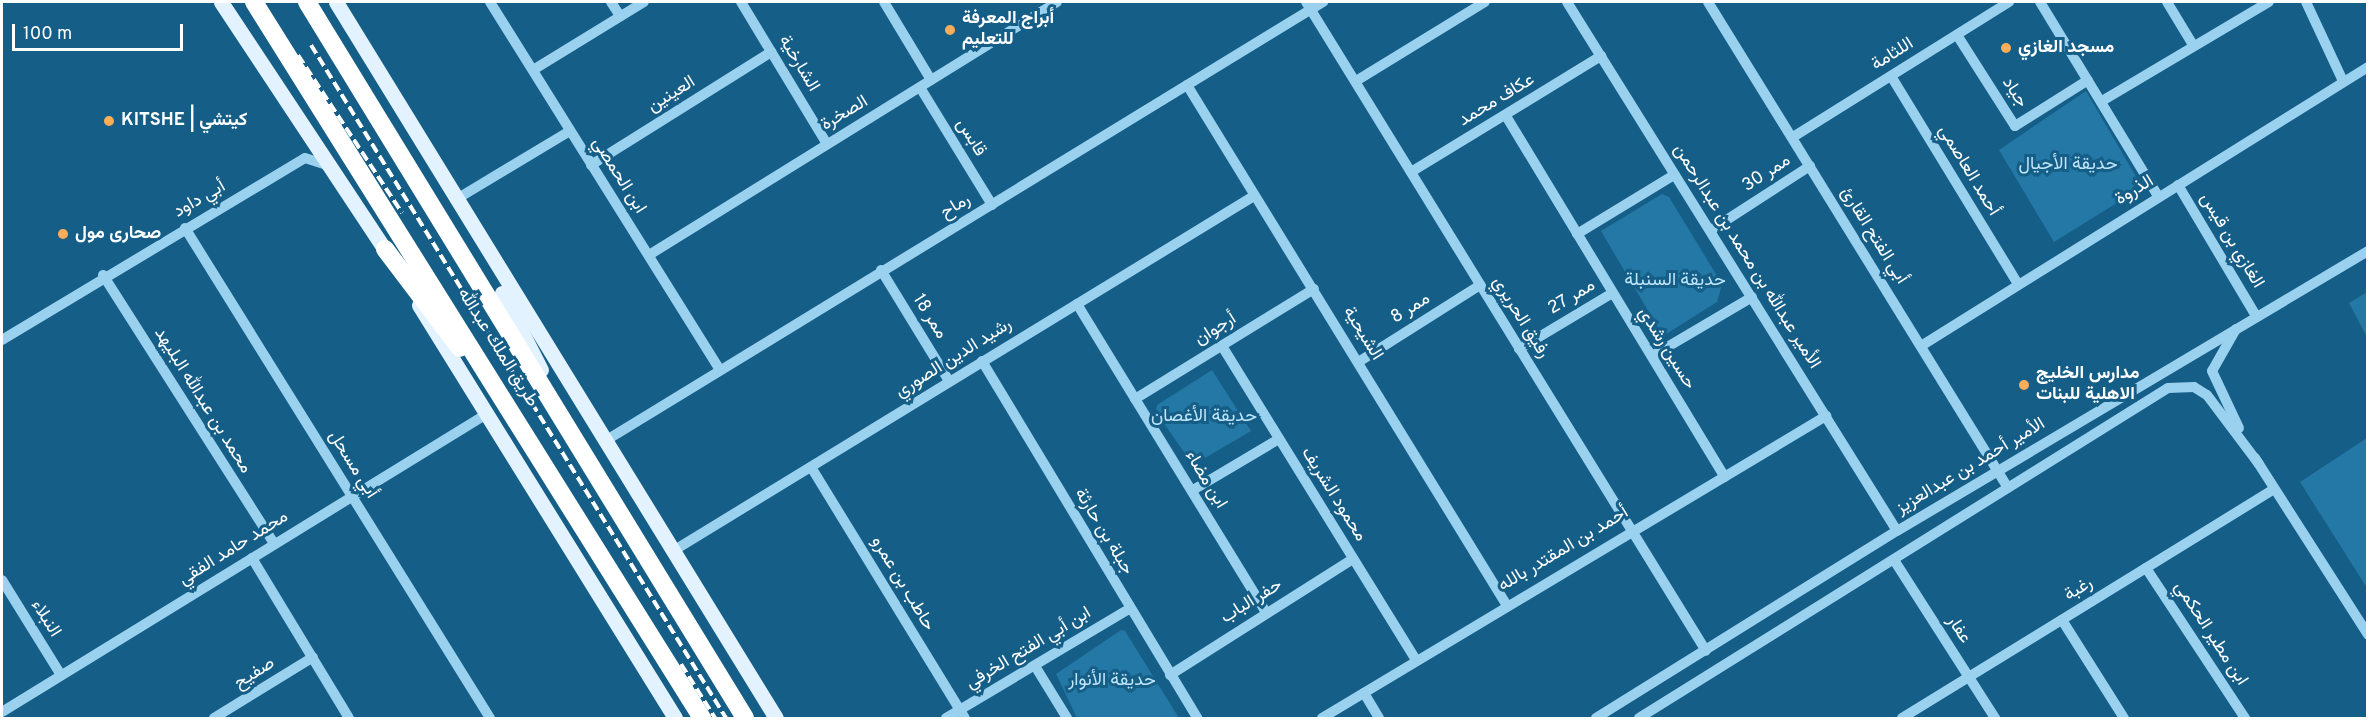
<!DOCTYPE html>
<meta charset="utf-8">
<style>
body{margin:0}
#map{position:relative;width:2369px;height:720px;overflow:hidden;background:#155e87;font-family:Overpass,Vazirmatn,sans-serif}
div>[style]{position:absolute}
.green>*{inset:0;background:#2478a5}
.minor>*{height:10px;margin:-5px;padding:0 5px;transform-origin:5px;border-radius:5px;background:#9ad1ef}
.major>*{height:15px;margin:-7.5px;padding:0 7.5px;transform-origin:7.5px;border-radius:7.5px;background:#e2f3ff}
.highway>*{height:18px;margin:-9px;padding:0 9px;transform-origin:9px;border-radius:9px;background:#fff}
.rail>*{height:4px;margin-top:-2px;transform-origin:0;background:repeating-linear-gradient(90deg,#fff 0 10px,transparent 0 14.5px)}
.dots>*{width:16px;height:16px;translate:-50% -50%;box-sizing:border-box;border:3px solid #155e87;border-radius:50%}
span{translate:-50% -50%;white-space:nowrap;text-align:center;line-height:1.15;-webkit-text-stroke:6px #155e87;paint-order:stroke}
.poi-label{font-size:18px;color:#fff;font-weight:700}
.left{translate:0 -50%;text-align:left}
.street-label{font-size:18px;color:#fff}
.park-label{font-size:18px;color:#c0e6fb}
.frame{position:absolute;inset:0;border:3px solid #fff;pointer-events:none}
.scale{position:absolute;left:12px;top:24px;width:171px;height:27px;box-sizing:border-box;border:3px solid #fff;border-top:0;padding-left:8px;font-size:18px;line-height:21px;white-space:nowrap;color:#fff;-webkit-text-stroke:4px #155e87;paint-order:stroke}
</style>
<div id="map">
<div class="green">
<div style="clip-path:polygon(2086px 91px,2138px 180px,2133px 193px,2054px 242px,1999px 150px)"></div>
<div style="clip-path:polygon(1662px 194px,1669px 197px,1722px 284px,1717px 302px,1663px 336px,1601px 231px)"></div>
<div style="clip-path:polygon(2367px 292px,2367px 337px,2349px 303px)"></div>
<div style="clip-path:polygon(1212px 370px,1251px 431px,1193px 465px,1156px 412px,1157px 405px)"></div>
<div style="clip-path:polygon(2367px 438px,2367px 588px,2300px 482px)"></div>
<div style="clip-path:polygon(1121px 630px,1125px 631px,1179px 718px,1077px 718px,1056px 674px)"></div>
</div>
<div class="minor">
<div style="left:490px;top:2px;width:433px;rotate:58deg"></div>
<div style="left:611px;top:2px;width:17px;rotate:57deg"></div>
<div style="left:741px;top:2px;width:166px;rotate:58.8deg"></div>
<div style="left:884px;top:2px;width:91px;rotate:58.9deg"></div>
<div style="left:1306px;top:2px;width:762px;rotate:58.35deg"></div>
<div style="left:1567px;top:2px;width:623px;rotate:58.04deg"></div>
<div style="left:1708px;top:2px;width:571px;rotate:58.31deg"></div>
<div style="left:2040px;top:2px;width:227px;rotate:58.7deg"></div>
<div style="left:2167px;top:2px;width:50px;rotate:58.8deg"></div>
<div style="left:2306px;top:2px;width:87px;rotate:64.9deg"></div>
<div style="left:1957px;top:35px;width:108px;rotate:57.5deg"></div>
<div style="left:2015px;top:126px;width:86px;rotate:-32.2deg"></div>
<div style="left:533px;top:70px;width:130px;rotate:-31.5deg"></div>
<div style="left:1891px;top:76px;width:244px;rotate:58.6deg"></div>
<div style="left:1356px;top:81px;width:151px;rotate:-31.5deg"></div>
<div style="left:1187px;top:85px;width:609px;rotate:58.42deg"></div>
<div style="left:921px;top:89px;width:136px;rotate:58.5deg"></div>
<div style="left:2102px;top:101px;width:194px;rotate:-30.7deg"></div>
<div style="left:1506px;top:116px;width:422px;rotate:58.8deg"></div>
<div style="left:1793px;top:137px;width:255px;rotate:-32deg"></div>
<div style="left:591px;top:165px;width:213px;rotate:-32.1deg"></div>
<div style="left:1411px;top:172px;width:223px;rotate:-31.4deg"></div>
<div style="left:2178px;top:185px;width:150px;rotate:59.2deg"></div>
<div style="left:455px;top:200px;width:134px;rotate:-31deg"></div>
<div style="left:185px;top:228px;width:577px;rotate:58.1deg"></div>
<div style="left:1711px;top:230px;width:118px;rotate:-32.9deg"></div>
<div style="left:1577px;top:234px;width:114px;rotate:-31.3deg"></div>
<div style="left:649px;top:255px;width:480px;rotate:-31.8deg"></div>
<div style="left:881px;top:270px;width:130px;rotate:58.5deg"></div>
<div style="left:103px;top:275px;width:318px;rotate:57.5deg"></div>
<div style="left:1077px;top:304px;width:362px;rotate:58.5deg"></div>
<div style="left:2236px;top:329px;width:48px;rotate:119.7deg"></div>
<div style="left:2212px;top:371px;width:63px;rotate:64.7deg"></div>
<div style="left:2px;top:340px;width:353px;rotate:-31deg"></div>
<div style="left:305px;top:158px;width:23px;rotate:18deg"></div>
<div style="left:1222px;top:346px;width:369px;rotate:58.3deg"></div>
<div style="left:1921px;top:346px;width:527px;rotate:-31.97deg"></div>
<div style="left:1519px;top:349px;width:107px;rotate:-30.9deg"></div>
<div style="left:1652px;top:356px;width:116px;rotate:-30.5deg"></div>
<div style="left:982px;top:361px;width:417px;rotate:58.9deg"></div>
<div style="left:1360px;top:361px;width:142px;rotate:-32.3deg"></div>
<div style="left:1135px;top:399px;width:210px;rotate:-31.6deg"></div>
<div style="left:605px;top:441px;width:842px;rotate:-31.44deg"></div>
<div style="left:2255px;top:458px;width:210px;rotate:57.4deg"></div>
<div style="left:811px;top:467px;width:294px;rotate:58.5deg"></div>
<div style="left:1193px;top:490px;width:100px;rotate:-30.7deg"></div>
<div style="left:673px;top:551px;width:681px;rotate:-31.43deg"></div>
<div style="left:252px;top:558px;width:187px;rotate:58.8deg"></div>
<div style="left:1894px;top:560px;width:188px;rotate:57.4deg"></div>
<div style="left:2146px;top:568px;width:180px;rotate:56.6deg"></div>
<div style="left:2px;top:580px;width:112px;rotate:58.2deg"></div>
<div style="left:2062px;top:620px;width:116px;rotate:57.7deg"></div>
<div style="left:1035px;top:666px;width:61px;rotate:58.4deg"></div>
<div style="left:1170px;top:675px;width:217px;rotate:-32.4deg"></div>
<div style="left:1364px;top:693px;width:29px;rotate:59deg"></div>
<div style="left:2px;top:712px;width:567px;rotate:-31.59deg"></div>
<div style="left:214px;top:718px;width:116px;rotate:-31.6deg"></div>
<div style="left:946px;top:718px;width:213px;rotate:-30.8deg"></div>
<div style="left:1322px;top:718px;width:588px;rotate:-30.93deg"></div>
<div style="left:1596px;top:718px;width:354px;rotate:-31.9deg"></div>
<div style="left:1897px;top:531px;width:548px;rotate:-30.73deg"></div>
<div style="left:1639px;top:718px;width:623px;rotate:-31.96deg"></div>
<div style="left:2168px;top:388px;width:26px;rotate:-2deg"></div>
<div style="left:2194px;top:387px;width:15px;rotate:32deg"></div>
<div style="left:2207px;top:395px;width:86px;rotate:53deg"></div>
<div style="left:1902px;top:718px;width:435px;rotate:-31.6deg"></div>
</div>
<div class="major">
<div style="left:221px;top:2px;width:308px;rotate:56.5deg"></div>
<div style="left:336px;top:2px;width:840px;rotate:58.43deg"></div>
<div style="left:502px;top:293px;width:86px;rotate:63.1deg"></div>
<div style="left:419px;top:305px;width:486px;rotate:58.2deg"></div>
</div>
<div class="highway">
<div style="left:254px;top:2px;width:845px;rotate:57.97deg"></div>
<div style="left:307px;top:2px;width:839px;rotate:58.54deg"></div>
<div style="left:385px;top:249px;width:124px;rotate:52.9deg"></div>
</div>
<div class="rail">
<div style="left:311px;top:45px;width:791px;rotate:58.34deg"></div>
<div style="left:298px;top:55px;width:189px;rotate:56.6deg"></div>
<div style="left:681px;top:664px;width:64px;rotate:57.8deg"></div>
</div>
<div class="dots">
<div style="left:950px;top:30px;background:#ffad58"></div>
<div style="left:2006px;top:48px;background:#ffad58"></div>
<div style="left:109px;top:121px;background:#ffad58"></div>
<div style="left:63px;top:234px;background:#ffad58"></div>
<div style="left:2024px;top:385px;background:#ffad58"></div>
</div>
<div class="poi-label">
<span class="left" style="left:962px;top:30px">أبراج المعرفة<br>للتعليم</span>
<span class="left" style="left:2018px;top:48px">مسجد الغازي</span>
<span class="left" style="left:121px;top:121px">KITSHE | كيتشي</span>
<span class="left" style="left:75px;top:234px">صحارى مول</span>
<span class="left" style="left:2036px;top:385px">مدارس الخليج<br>الاهلية للبنات</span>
</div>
<div class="street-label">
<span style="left:1893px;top:55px;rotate:-32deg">اللثامة</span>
<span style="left:798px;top:64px;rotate:59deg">الشارخية</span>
<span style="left:2014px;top:93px;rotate:57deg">جياد</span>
<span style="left:672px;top:95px;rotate:-32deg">العينين</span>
<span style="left:1497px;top:101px;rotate:-31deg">عكاف محمد</span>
<span style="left:845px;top:114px;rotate:-31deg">الصخرة</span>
<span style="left:970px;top:138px;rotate:58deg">قابس</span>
<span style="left:1968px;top:171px;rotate:59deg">أحمد العاصمي</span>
<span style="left:1767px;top:174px;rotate:-33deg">ممر 30</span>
<span style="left:618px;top:176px;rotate:58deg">ابن الحمصي</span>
<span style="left:2135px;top:191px;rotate:-31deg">الذروة</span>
<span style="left:200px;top:200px;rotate:-30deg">أبي داود</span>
<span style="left:956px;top:207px;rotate:-31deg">رماح</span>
<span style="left:1873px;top:236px;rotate:58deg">أبي الفتح القارئ</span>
<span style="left:2231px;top:241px;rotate:59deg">الغازي بن قيس</span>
<span style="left:1746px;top:257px;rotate:58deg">الأمير عبدالله بن محمد بن عبدالرحمن</span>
<span style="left:1572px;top:298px;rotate:-31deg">ممر 27</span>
<span style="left:1411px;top:309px;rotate:-32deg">ممر 8</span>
<span style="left:929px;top:317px;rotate:58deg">ممر 18</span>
<span style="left:1520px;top:318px;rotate:58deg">رفيق الحريري</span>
<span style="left:1216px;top:330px;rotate:-32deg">أرجوان</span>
<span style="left:1362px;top:334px;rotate:58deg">الشيحية</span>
<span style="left:497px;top:348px;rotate:58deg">طريق الملك عبدالله</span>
<span style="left:1666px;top:349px;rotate:58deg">حسين رشدي</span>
<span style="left:954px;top:359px;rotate:-32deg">رشيد الدين الصوري</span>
<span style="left:202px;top:401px;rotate:58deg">محمد بن عبدالله البليهد</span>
<span style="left:352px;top:465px;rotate:58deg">أبي مسحل</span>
<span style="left:1971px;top:467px;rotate:-31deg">الأمير أحمد بن عبدالعزيز</span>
<span style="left:1205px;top:480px;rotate:59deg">ابن مضاء</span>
<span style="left:1333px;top:495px;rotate:58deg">محمود الشريف</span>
<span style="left:1103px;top:532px;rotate:59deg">جبلة بن حارثة</span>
<span style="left:234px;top:549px;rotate:-32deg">محمد حامد الفقي</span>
<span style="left:1564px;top:550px;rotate:-31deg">أحمد بن المقتدر بالله</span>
<span style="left:902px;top:584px;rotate:59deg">حاطب بن عمرو</span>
<span style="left:2079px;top:590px;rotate:-31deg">رغبة</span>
<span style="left:1252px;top:602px;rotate:-32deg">حفر الباب</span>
<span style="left:45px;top:619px;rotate:58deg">النبلاء</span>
<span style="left:1958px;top:630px;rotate:57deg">عفار</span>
<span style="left:2210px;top:634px;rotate:57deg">ابن مطير الحكمي</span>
<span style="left:1029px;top:649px;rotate:-31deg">ابن أبي الفتح الخرفي</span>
<span style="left:255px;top:674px;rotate:-32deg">صفيح</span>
</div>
<div class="park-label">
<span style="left:2068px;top:165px">حديقة الأجيال</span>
<span style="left:1675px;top:281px">حديقة السنبلة</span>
<span style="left:1204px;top:417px">حديقة الأغصان</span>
<span style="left:1112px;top:681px">حديقة الأنوار</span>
</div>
<div class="frame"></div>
<div class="scale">100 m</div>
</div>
